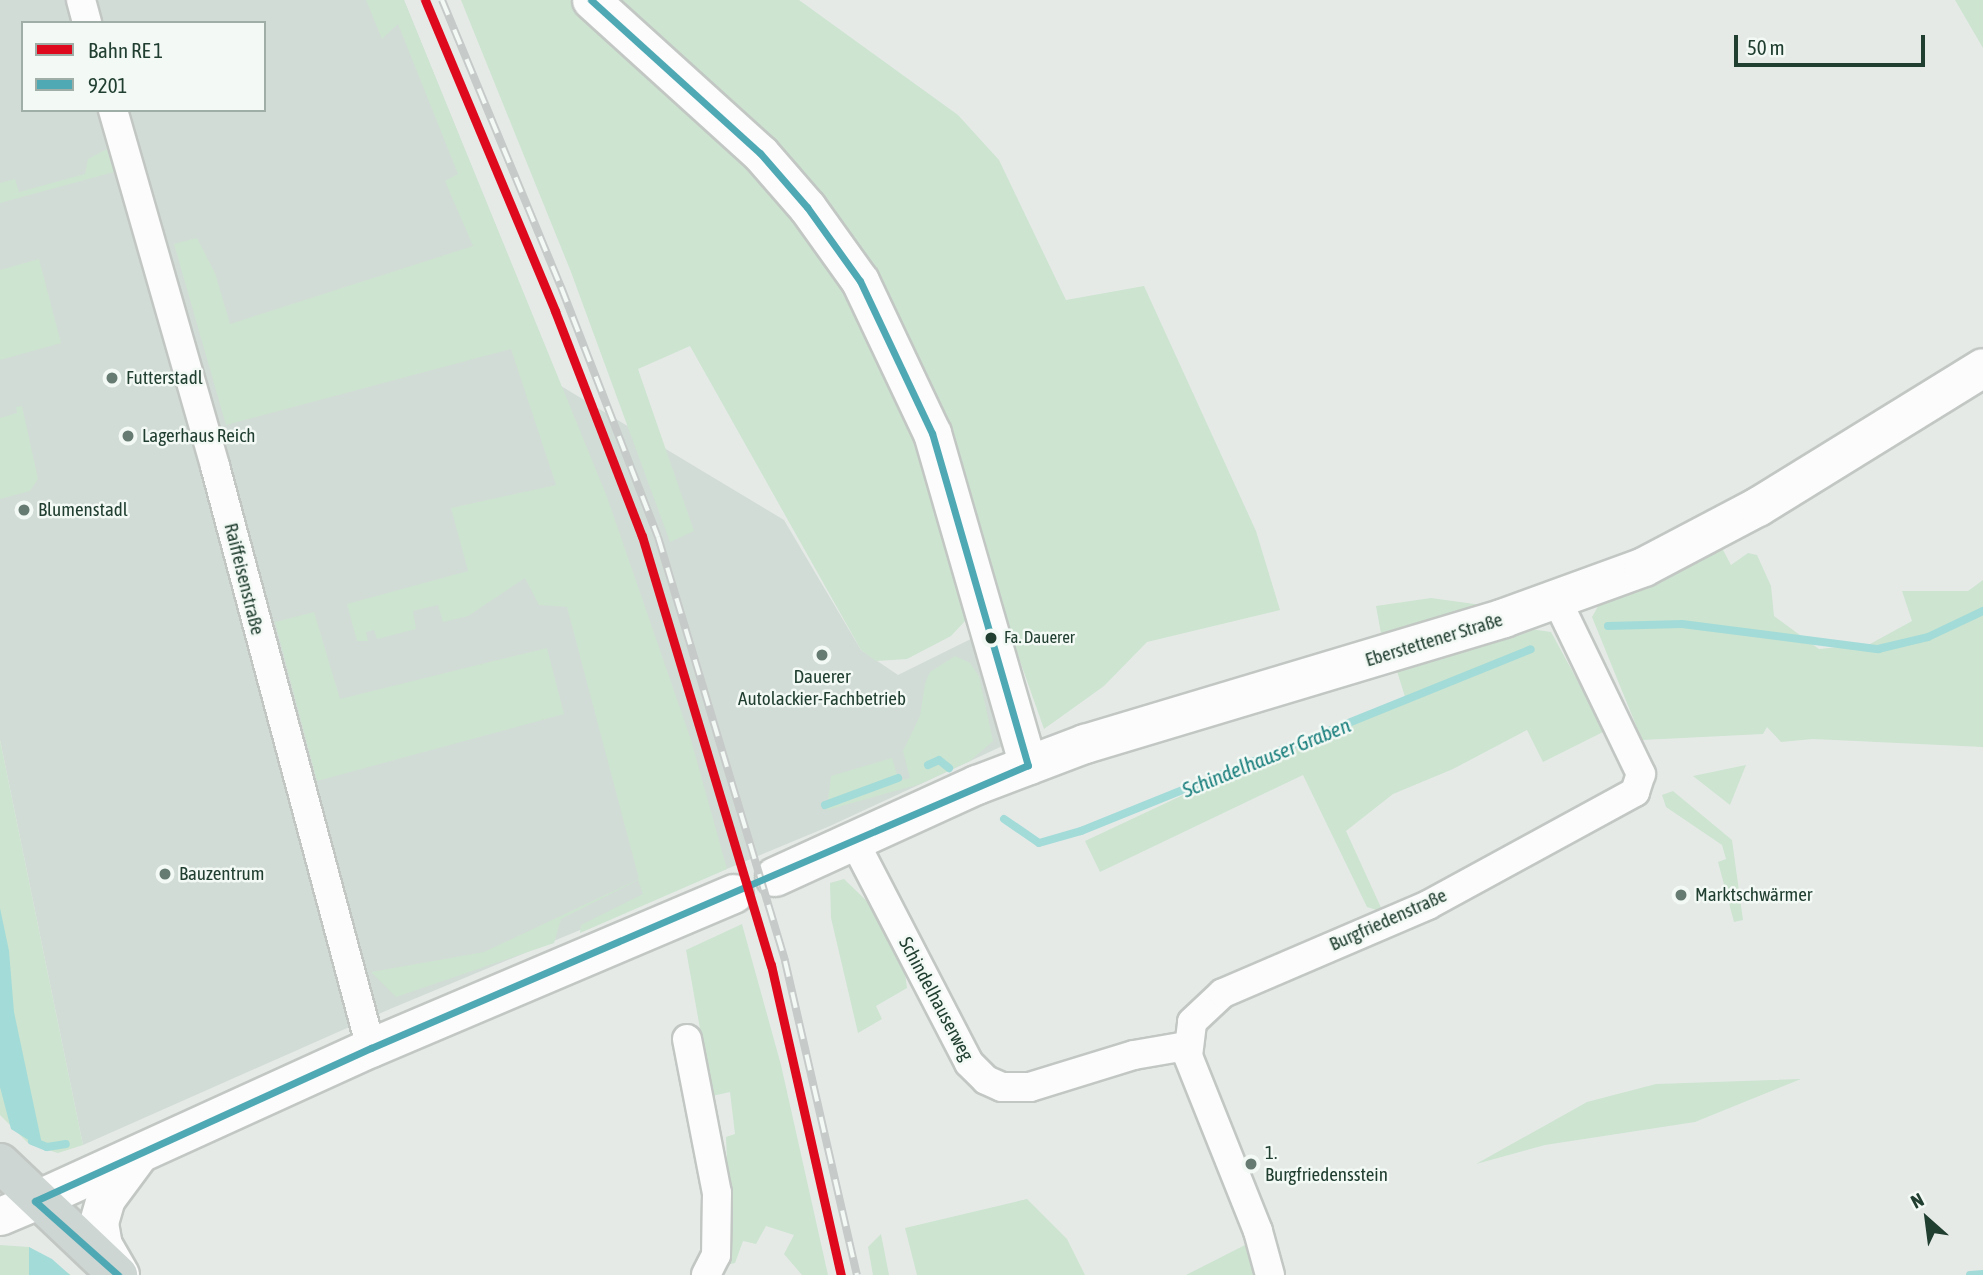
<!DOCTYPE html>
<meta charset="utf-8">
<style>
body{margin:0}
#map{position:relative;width:1983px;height:1275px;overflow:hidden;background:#e5eae7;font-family:"Asap Condensed",sans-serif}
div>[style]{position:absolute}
.built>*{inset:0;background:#d2dcd6}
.green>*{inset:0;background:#cde4d0}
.water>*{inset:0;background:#a3dbd8}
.stream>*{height:8px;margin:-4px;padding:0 4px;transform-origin:4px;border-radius:4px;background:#a3dbd8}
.roads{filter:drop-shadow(2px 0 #c2c7c4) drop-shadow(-2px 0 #c2c7c4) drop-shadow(0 2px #c2c7c4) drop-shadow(0 -2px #c2c7c4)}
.minor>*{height:28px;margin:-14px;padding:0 14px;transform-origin:14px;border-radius:14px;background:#fbfcfb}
.tertiary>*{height:37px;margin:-18.5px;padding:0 18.5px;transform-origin:18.5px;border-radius:18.5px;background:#fbfcfb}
.secondary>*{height:38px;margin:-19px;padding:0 19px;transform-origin:19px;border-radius:19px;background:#fbfcfb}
.primary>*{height:38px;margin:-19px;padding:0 19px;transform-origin:19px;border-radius:19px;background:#cdd6d2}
.rail>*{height:8px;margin-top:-4px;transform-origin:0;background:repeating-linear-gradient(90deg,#f3f9f5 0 16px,#c6cbc9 0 32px);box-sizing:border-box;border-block:2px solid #c6cbc9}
.bus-1>*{height:7px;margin:-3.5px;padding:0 3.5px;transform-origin:3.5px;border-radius:3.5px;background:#4fa9b5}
.rail-1>*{height:9px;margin:-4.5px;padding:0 4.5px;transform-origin:4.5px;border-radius:4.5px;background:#df091d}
.dots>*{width:19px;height:19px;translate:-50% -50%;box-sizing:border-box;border:4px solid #f3f9f5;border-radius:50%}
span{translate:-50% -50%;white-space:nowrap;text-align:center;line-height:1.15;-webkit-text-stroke:5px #f3f9f5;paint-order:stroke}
.bus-label{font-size:17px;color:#213f31}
.left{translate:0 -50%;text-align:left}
.poi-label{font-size:19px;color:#213f31}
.street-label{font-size:19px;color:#213f31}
.water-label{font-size:21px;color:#187e7c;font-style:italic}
.legend{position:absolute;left:21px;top:21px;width:245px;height:91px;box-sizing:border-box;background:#f3f9f5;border:2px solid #9fafa7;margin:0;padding:9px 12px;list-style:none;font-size:21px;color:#213f31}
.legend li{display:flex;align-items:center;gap:14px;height:35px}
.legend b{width:35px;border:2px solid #9fafa7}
.north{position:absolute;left:1892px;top:1184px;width:70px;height:70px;-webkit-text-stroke:5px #f3f9f5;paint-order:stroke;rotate:332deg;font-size:19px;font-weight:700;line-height:28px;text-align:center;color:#213f31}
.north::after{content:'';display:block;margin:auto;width:24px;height:32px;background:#213f31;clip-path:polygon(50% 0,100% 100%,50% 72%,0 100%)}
.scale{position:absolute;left:1734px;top:35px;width:191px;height:32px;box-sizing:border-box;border:4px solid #213f31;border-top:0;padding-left:9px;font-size:21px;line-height:24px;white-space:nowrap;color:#213f31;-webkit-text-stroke:5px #f3f9f5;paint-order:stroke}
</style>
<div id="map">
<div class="built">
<div style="clip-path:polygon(evenodd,0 0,404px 0,561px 386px,784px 520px,861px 650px,898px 675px,991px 629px,1022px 737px,830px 826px,390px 1009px,83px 1145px,0 740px,0 0,23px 23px,264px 23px,264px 110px,23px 110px,23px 23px)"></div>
</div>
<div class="green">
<div style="clip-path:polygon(366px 0,404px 0,607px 497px,691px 740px,727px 869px,580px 933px,581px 925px,643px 894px,638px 880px,561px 919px,554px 943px,396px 997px,371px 972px,484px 952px,639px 879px,567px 607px,539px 605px,525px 578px,468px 616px,443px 622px,438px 605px,413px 611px,416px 629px,377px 639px,374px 630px,366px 632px,368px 641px,357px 641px,347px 604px,468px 571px,451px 508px,556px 485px,511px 349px,226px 425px,174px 244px,197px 238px,215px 273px,230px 324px,473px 246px,445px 181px,458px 174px,398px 24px,382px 39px)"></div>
<div style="clip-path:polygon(461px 0,570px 0,726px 130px,840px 275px,914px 419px,968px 607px,965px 621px,951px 636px,907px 659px,876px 661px,861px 650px,690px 346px,638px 369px,694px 531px,670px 542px,571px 272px)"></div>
<div style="clip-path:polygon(614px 0,799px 0,958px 115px,999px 160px,1066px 300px,1144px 286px,1256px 531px,1280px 610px,1147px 642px,1104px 686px,1044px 729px,907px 341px)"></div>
<div style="clip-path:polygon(1955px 0,1983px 0,1983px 48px)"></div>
<div style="clip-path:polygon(107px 149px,114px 172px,0 203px,0 183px,15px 179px,19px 192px,85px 174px,88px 159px)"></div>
<div style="clip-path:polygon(39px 259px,61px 343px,0 360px,0 270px)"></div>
<div style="clip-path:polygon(22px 406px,38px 479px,30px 491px,0 499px,0 418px,17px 413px,16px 407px)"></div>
<div style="clip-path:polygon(1722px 548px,1731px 565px,1748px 553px,1757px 555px,1771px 586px,1774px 616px,1819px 649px,1870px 644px,1912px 621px,1902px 591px,1968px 591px,1983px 580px,1983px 747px,1813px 739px,1781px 742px,1767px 727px,1763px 734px,1642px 740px,1592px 617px,1601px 601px)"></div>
<div style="clip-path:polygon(1431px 598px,1489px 606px,1382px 639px,1376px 606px)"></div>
<div style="clip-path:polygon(314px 612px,340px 699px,547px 648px,564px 714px,317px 781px,275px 622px)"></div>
<div style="clip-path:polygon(1524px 628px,1551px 632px,1605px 731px,1543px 762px,1527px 730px,1453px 769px,1393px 794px,1346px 831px,1383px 912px,1367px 907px,1303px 775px,1100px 872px,1085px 841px,1262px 758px,1406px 700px,1396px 668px)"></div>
<div style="clip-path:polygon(955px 656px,970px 663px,979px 676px,993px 741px,970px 761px,920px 784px,827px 810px,831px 776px,892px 758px,899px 781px,910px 778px,903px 751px,920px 716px,925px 684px,930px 672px)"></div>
<div style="clip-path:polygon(0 740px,83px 1145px,58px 1153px,29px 1144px,0 1115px)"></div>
<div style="clip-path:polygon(1746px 765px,1730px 805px,1693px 776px)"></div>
<div style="clip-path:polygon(1673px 791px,1732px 840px,1743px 920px,1734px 922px,1718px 862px,1726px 859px,1722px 845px,1666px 807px,1662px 795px)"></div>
<div style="clip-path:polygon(844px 879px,872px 906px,903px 958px,907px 988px,876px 1006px,882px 1019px,858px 1033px,831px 918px,830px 883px)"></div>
<div style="clip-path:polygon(742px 924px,781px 1065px,828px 1275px,802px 1275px,784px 1254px,794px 1235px,766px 1226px,756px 1244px,743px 1241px,735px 1263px,721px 1266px,729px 1213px,726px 1137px,735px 1134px,730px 1092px,712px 1096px,686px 950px)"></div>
<div style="clip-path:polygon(1801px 1079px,1695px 1122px,1545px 1145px,1476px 1164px,1587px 1102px,1656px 1084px)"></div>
<div style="clip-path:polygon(1027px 1199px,1067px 1239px,1085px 1275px,917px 1275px,905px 1228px)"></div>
<div style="clip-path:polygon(881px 1234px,889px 1275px,873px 1275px,868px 1247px)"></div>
<div style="clip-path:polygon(1247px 1244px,1254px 1275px,1186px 1275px)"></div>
<div style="clip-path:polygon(0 1245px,29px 1247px,71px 1275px,0 1275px)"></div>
</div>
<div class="water">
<div style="clip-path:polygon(0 908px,9px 951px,14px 1012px,43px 1149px,11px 1129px,0 1087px)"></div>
<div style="clip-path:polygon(29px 1247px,52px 1259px,70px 1275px,29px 1275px)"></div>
</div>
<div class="stream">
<div style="left:1608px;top:626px;width:74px;rotate:-1.5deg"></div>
<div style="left:1682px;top:624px;width:198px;rotate:7.3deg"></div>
<div style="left:1878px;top:649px;width:51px;rotate:-13.5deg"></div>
<div style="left:1928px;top:637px;width:61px;rotate:-25.3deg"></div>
<div style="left:928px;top:765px;width:12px;rotate:-24deg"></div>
<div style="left:939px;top:760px;width:13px;rotate:39deg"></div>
<div style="left:825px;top:805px;width:78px;rotate:-20.3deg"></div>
<div style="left:1004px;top:819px;width:42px;rotate:34.4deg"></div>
<div style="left:1039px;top:843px;width:44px;rotate:-15.9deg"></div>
<div style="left:1081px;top:831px;width:485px;rotate:-22deg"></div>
<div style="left:32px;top:1141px;width:16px;rotate:22deg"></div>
<div style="left:47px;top:1147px;width:19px;rotate:-9deg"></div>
<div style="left:1970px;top:1275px;width:13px;rotate:-4deg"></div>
</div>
<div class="roads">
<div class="minor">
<div style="left:81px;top:0;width:24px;rotate:75deg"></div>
<div style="left:113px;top:110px;width:370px;rotate:74deg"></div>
<div style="left:215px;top:466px;width:603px;rotate:75deg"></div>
<div style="left:854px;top:841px;width:250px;rotate:62.6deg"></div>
<div style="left:969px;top:1063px;width:24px;rotate:45deg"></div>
<div style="left:986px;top:1080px;width:17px;rotate:24deg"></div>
<div style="left:1002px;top:1087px;width:28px"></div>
<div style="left:1030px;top:1087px;width:109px;rotate:-17.1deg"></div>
<div style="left:1134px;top:1055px;width:53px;rotate:-9.8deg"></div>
<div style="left:687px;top:1039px;width:157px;rotate:79deg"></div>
<div style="left:717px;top:1193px;width:62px;rotate:90.9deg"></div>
<div style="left:716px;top:1255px;width:22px;rotate:117deg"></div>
<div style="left:1270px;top:1275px;width:46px;rotate:-105.3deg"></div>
<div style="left:1258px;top:1231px;width:188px;rotate:-111.8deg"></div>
<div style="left:1188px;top:1056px;width:34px;rotate:-83deg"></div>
<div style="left:1192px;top:1022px;width:42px;rotate:-43.1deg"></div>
<div style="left:1223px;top:993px;width:223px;rotate:-23.2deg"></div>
<div style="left:1428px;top:905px;width:236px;rotate:-28.6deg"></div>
<div style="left:1635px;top:792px;width:19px;rotate:-72deg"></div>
<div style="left:1641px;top:774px;width:193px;rotate:-115.8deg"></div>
</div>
<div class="tertiary">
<div style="left:591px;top:0;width:228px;rotate:42.2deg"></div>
<div style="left:760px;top:153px;width:72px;rotate:49deg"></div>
<div style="left:807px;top:207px;width:91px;rotate:54.4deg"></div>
<div style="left:860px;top:281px;width:168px;rotate:64.7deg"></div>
<div style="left:932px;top:433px;width:346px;rotate:73.9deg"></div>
<div style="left:0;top:1216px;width:38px;rotate:-23deg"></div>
</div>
<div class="secondary">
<div style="left:775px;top:877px;width:222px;rotate:-24.5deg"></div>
<div style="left:977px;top:785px;width:116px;rotate:-20.8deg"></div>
<div style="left:1085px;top:744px;width:438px;rotate:-16.7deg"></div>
<div style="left:1504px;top:618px;width:149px;rotate:-20deg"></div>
<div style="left:1644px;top:567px;width:129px;rotate:-27.8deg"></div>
<div style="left:1758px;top:507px;width:264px;rotate:-31.7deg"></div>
<div style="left:35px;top:1201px;width:369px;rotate:-24.5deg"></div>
<div style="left:371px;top:1048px;width:394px;rotate:-23deg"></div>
<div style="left:120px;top:1275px;width:34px;rotate:-120deg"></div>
<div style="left:103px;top:1246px;width:23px;rotate:-100deg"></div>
<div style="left:99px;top:1223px;width:25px;rotate:-74deg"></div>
<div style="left:106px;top:1199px;width:52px;rotate:-53.6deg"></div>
</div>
<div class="primary">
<div style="left:0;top:1163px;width:163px;rotate:43.5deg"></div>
</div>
</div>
<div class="rail">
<div style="left:442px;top:0;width:311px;rotate:67.5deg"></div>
<div style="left:561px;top:287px;width:268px;rotate:68.8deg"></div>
<div style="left:658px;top:537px;width:443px;rotate:73.3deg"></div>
<div style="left:785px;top:961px;width:322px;rotate:77.1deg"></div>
</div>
<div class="bus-1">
<div style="left:591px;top:0;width:228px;rotate:42.2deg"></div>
<div style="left:760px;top:153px;width:72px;rotate:49deg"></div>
<div style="left:807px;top:207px;width:91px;rotate:54.4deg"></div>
<div style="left:860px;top:281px;width:168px;rotate:64.7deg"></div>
<div style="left:932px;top:433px;width:346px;rotate:73.9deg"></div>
<div style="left:118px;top:1275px;width:111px;rotate:-138.3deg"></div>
<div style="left:35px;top:1201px;width:369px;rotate:-24.5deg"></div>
<div style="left:371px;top:1048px;width:715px;rotate:-23.3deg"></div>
</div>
<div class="rail-1">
<div style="left:425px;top:0;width:337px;rotate:67.3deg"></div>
<div style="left:555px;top:311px;width:241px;rotate:68.9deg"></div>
<div style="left:642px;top:536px;width:448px;rotate:73.3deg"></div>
<div style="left:771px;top:965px;width:318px;rotate:77.3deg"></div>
</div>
<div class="dots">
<div style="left:112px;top:378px;background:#667b71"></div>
<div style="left:128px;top:436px;background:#667b71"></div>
<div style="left:24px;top:510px;background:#667b71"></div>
<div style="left:991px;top:638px;background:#213f31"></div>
<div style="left:822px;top:655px;background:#667b71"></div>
<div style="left:165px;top:874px;background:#667b71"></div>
<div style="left:1681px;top:895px;background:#667b71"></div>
<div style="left:1251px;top:1164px;background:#667b71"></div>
</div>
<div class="bus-label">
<span class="left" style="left:1004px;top:638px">Fa. Dauerer</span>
</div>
<div class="poi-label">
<span class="left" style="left:126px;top:378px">Futterstadl</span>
<span class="left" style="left:142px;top:436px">Lagerhaus Reich</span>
<span class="left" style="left:38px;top:510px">Blumenstadl</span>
<span style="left:822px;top:688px">Dauerer<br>Autolackier-Fachbetrieb</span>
<span class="left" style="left:179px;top:874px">Bauzentrum</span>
<span class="left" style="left:1695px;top:895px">Marktschwärmer</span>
<span class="left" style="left:1265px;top:1164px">1.<br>Burgfriedensstein</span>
</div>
<div class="street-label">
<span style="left:244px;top:579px;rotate:76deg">Raiffeisenstraße</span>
<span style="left:1434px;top:640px;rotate:-17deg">Eberstettener Straße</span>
<span style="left:1388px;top:920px;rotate:-24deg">Burgfriedenstraße</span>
<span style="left:936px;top:999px;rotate:62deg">Schindelhauserweg</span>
</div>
<div class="water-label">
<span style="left:1266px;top:757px;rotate:-22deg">Schindelhauser Graben</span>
</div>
<ul class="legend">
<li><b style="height:9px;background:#df091d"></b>Bahn RE 1</li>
<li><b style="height:9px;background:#4fa9b5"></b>9201</li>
</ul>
<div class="north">N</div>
<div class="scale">50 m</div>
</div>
